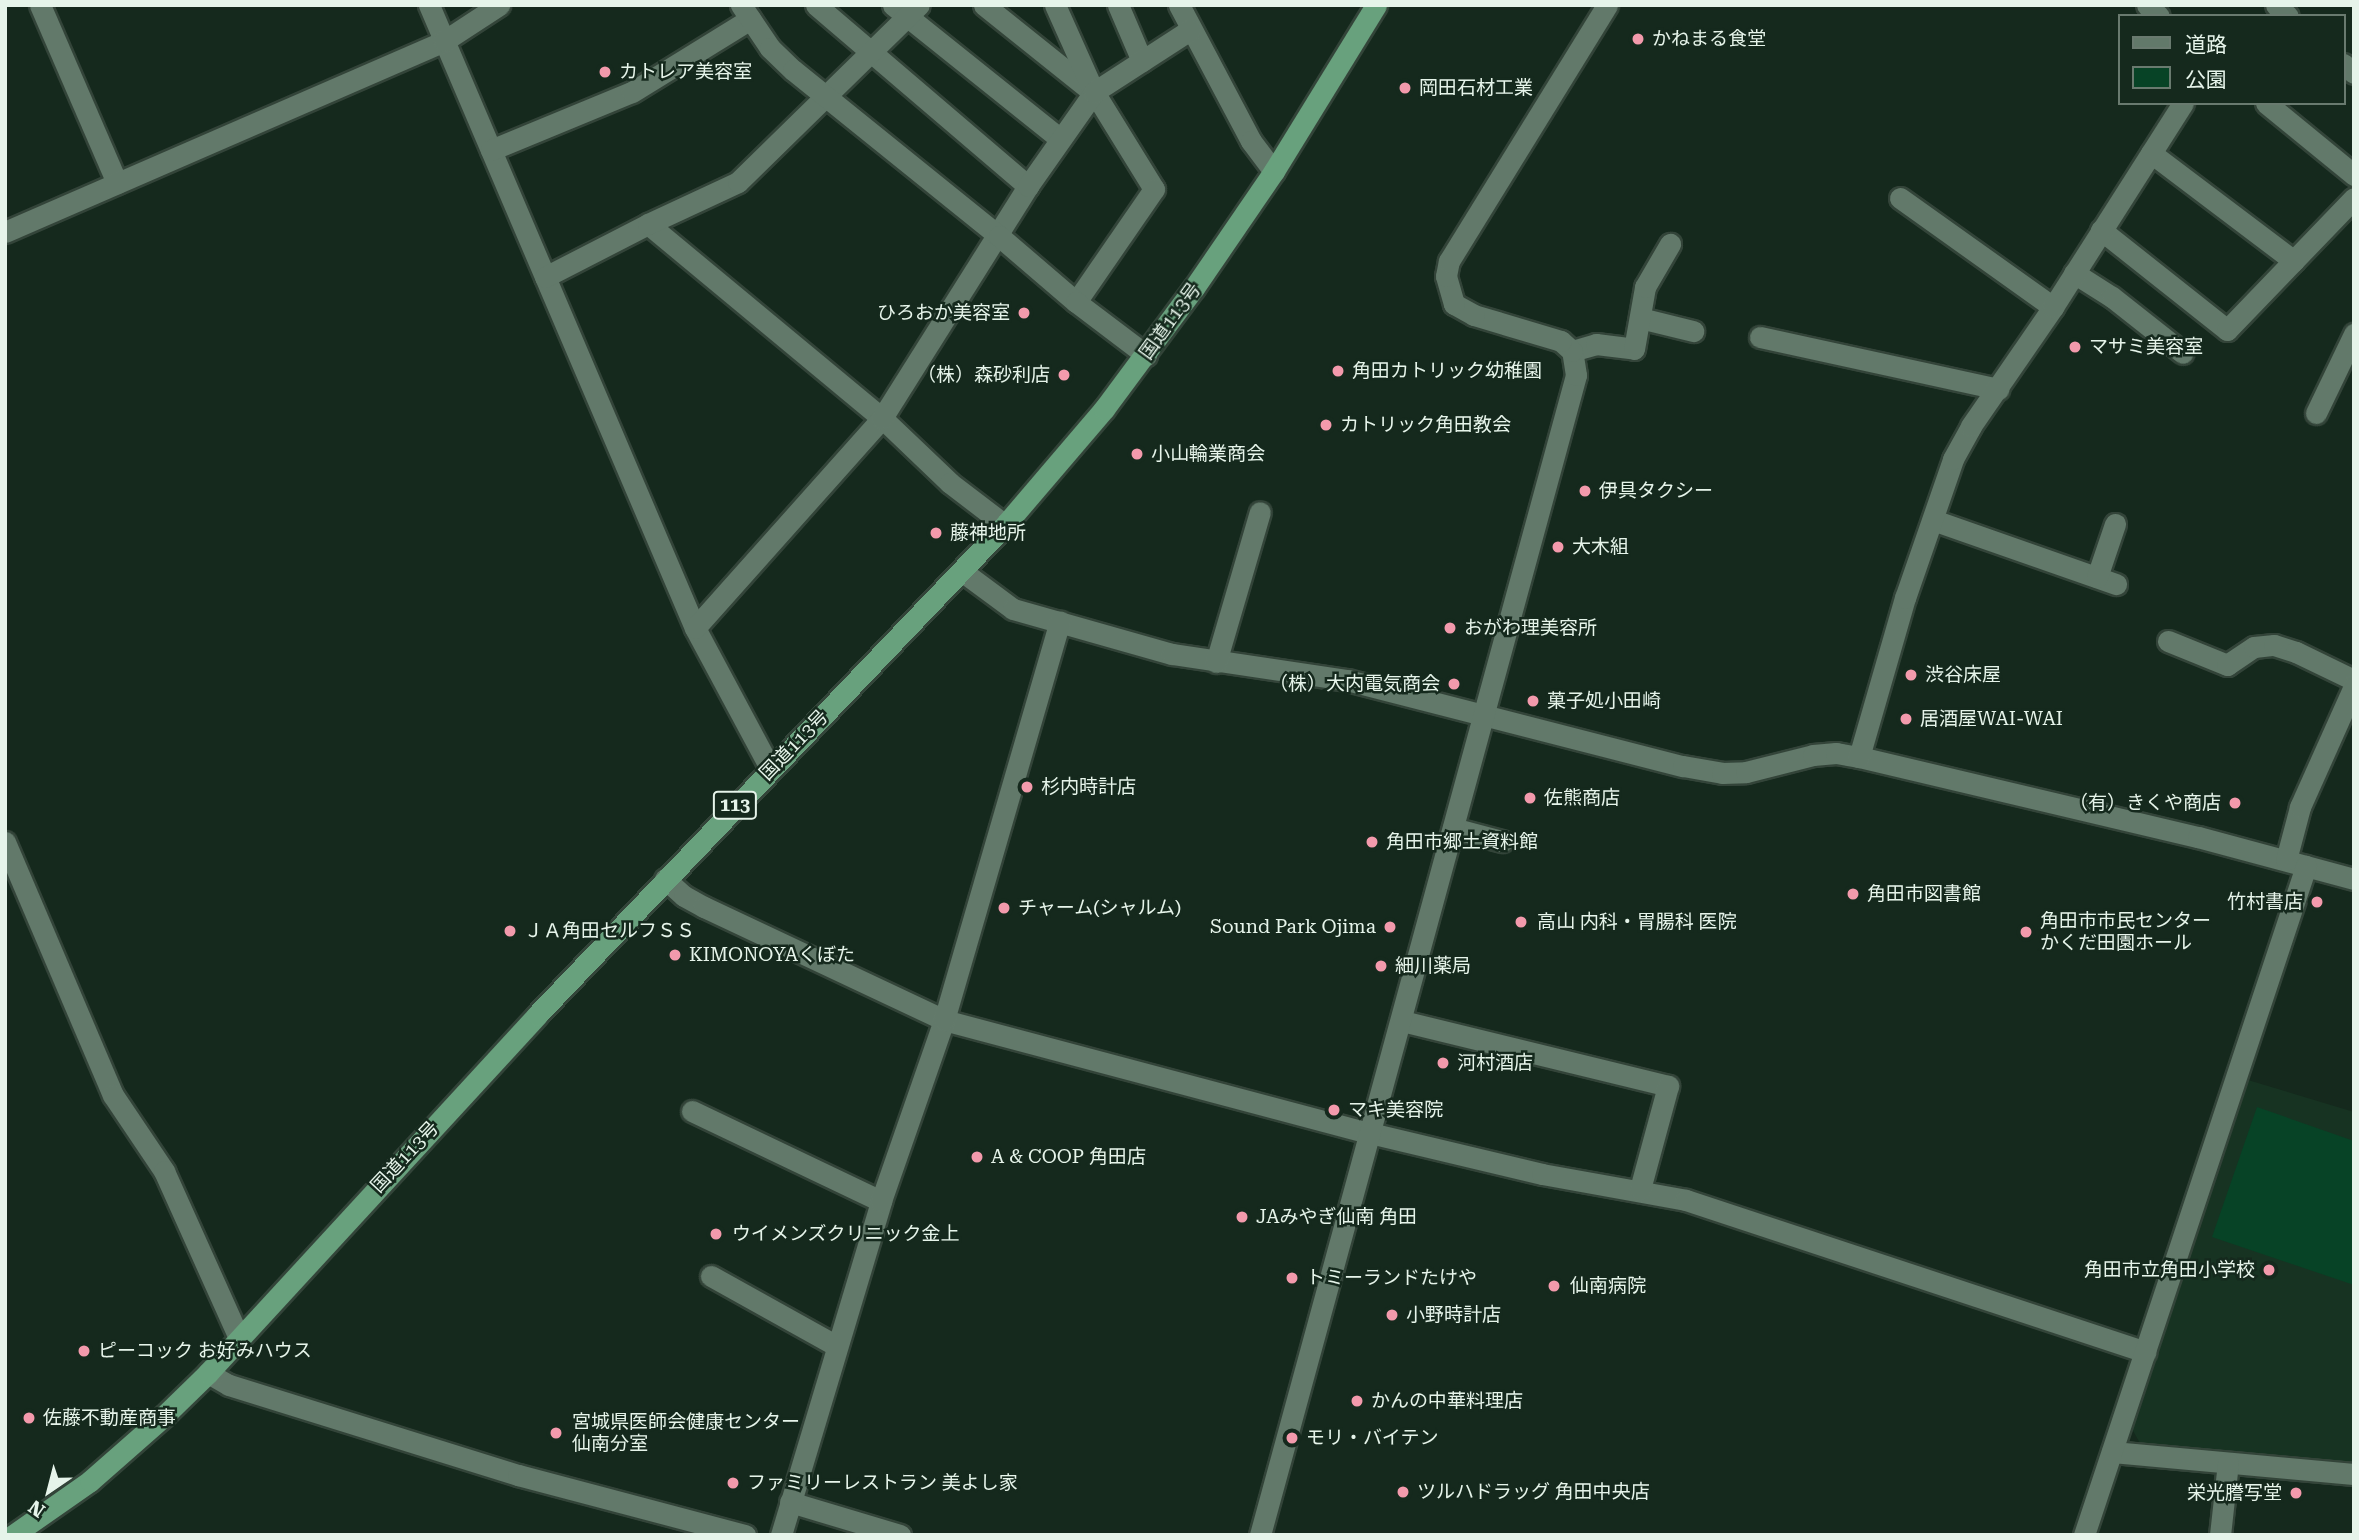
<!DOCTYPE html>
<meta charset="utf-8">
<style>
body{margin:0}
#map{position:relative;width:2359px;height:1540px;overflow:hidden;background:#15291d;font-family:"Roboto Serif","Noto Sans JP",serif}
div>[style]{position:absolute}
.built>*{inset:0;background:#173322}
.green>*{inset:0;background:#074326}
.roads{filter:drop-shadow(2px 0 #334439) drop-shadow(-2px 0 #334439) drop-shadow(0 2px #334439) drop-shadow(0 -2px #334439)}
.minor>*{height:21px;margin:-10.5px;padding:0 10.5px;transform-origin:10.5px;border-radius:10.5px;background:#62796a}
.tertiary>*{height:21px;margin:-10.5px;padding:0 10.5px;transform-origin:10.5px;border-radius:10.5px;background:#62796a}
.trunk>*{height:21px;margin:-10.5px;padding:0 10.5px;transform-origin:10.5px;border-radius:10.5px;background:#68a17d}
.dots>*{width:19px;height:19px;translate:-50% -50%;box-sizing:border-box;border:4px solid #15291d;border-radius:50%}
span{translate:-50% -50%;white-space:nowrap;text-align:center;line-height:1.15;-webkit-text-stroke:5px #15291d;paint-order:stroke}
.shield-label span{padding:2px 5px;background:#15291d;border:2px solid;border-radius:5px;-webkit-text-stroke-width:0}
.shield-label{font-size:18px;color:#e6f4ea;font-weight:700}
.poi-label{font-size:19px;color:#e6f4ea}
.left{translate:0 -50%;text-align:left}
.right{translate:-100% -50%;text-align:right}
.street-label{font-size:19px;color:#e6f4ea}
.frame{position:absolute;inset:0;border:7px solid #e6f4ea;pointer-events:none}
.legend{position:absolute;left:2118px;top:14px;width:228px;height:91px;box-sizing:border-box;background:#15291d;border:2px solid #697a6f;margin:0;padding:9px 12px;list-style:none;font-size:21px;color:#e6f4ea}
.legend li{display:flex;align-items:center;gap:14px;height:35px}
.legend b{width:35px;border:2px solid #697a6f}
.north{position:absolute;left:14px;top:1456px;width:70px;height:70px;-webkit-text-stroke:5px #15291d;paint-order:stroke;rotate:215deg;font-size:19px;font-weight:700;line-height:28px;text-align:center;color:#e6f4ea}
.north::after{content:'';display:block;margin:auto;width:24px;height:32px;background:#e6f4ea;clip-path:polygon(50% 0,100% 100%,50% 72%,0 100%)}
</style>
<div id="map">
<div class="built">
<div style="clip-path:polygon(2248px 1080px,2354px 1112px,2354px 1469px,2142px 1447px,2131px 1427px)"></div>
</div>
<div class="green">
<div style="clip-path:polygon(2257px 1107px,2354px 1141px,2354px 1285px,2212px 1237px)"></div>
</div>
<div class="roads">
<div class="minor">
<div style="left:40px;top:5px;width:194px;rotate:66.6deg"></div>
<div style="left:429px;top:5px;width:677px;rotate:66.88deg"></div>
<div style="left:695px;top:628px;width:159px;rotate:61.8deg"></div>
<div style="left:816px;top:5px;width:279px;rotate:40.5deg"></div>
<div style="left:893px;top:5px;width:214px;rotate:38.7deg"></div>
<div style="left:984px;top:5px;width:134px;rotate:38.7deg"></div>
<div style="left:1055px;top:5px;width:95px;rotate:65.9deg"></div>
<div style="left:1094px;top:92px;width:114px;rotate:58.3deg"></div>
<div style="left:1154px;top:189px;width:137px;rotate:124.6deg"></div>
<div style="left:1118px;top:5px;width:61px;rotate:66.8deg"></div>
<div style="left:1179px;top:5px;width:154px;rotate:62.1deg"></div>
<div style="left:1251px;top:141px;width:38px;rotate:53deg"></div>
<div style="left:2147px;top:5px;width:16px;rotate:43deg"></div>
<div style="left:2276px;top:5px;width:16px;rotate:43deg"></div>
<div style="left:2343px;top:64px;width:14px;rotate:39deg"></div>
<div style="left:2266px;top:103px;width:114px;rotate:39.3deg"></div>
<div style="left:491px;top:150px;width:152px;rotate:-22.4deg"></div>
<div style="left:632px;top:92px;width:139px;rotate:-31.7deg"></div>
<div style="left:2151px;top:153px;width:179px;rotate:37.1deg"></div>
<div style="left:1900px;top:198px;width:188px;rotate:35.5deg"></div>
<div style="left:648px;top:224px;width:304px;rotate:39.7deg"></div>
<div style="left:882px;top:418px;width:94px;rotate:43.7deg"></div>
<div style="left:950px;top:483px;width:69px;rotate:37.4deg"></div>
<div style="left:2101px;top:230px;width:161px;rotate:38.4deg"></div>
<div style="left:2227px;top:330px;width:183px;rotate:-46.1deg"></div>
<div style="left:5px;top:232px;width:479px;rotate:-23.5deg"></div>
<div style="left:444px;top:41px;width:66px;rotate:-33.2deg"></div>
<div style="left:2074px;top:273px;width:45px;rotate:32.3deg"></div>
<div style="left:2112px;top:297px;width:90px;rotate:38.3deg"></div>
<div style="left:545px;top:277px;width:116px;rotate:-27.2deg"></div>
<div style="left:648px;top:224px;width:99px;rotate:-25deg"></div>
<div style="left:738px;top:182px;width:253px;rotate:-44.4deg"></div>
<div style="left:1640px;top:318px;width:55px;rotate:13.8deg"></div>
<div style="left:1760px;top:337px;width:244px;rotate:12.3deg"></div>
<div style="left:1572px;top:351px;width:25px;rotate:-16deg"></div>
<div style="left:1596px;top:344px;width:38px;rotate:7deg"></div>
<div style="left:1634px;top:349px;width:63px;rotate:-79.9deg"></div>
<div style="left:1645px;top:287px;width:50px;rotate:-59.8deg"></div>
<div style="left:2316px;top:413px;width:88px;rotate:-64.3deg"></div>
<div style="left:1933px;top:520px;width:194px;rotate:19.3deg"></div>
<div style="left:963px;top:572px;width:62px;rotate:36.5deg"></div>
<div style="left:1013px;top:609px;width:165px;rotate:15.8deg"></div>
<div style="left:1172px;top:654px;width:177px;rotate:8.5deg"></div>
<div style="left:1347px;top:680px;width:347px;rotate:14.4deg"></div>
<div style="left:1683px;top:766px;width:40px;rotate:10deg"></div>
<div style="left:1722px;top:773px;width:24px;rotate:-2deg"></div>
<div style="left:1746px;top:772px;width:69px;rotate:-14.2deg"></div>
<div style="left:1813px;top:755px;width:23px;rotate:-5deg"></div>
<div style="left:1836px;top:753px;width:23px;rotate:10deg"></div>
<div style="left:1859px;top:757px;width:348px;rotate:13.3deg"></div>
<div style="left:2198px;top:837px;width:162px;rotate:15.1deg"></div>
<div style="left:2097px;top:577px;width:56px;rotate:-71.2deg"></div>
<div style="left:695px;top:628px;width:281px;rotate:-48.3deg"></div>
<div style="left:882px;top:418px;width:274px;rotate:-57.8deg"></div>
<div style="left:1028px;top:186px;width:115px;rotate:-54.9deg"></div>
<div style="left:1094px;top:92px;width:114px;rotate:-32.9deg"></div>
<div style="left:2168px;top:641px;width:64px;rotate:22.1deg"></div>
<div style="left:2227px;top:665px;width:32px;rotate:-34deg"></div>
<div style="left:2254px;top:647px;width:20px;rotate:-6deg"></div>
<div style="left:2274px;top:645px;width:23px;rotate:18deg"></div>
<div style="left:2296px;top:652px;width:64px;rotate:25.8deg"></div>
<div style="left:1216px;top:662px;width:156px;rotate:-73.7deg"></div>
<div style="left:1859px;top:757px;width:166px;rotate:-73.9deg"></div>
<div style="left:1905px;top:598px;width:147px;rotate:-70.9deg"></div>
<div style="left:1953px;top:459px;width:38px;rotate:-61deg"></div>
<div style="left:1971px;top:426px;width:145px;rotate:-55.4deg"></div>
<div style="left:2053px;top:307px;width:242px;rotate:-57.5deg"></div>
<div style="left:1453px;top:828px;width:51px;rotate:14.9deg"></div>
<div style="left:5px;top:842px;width:275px;rotate:66.9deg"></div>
<div style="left:113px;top:1095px;width:92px;rotate:56.1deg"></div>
<div style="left:164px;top:1171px;width:183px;rotate:65.8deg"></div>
<div style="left:2286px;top:860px;width:55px;rotate:-75.2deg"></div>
<div style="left:2300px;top:807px;width:133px;rotate:-65.9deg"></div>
<div style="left:665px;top:879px;width:25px;rotate:42deg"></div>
<div style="left:684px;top:896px;width:23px;rotate:29deg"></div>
<div style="left:704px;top:907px;width:265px;rotate:25.2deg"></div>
<div style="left:944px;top:1020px;width:441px;rotate:14.9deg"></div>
<div style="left:1370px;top:1133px;width:177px;rotate:13.4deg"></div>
<div style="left:1542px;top:1174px;width:146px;rotate:10.2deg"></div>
<div style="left:1686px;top:1200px;width:484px;rotate:18.3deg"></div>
<div style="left:1402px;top:1021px;width:274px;rotate:13.7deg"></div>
<div style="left:1668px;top:1086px;width:107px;rotate:105.2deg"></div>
<div style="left:692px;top:1111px;width:209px;rotate:25.5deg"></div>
<div style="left:711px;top:1276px;width:144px;rotate:29.1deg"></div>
<div style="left:208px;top:1373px;width:24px;rotate:30deg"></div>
<div style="left:229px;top:1385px;width:303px;rotate:17.3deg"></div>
<div style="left:518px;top:1475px;width:235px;rotate:14.8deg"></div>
<div style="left:2112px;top:1452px;width:243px;rotate:5.2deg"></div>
<div style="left:790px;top:1502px;width:115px;rotate:16.7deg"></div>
<div style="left:781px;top:1535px;width:349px;rotate:-73.3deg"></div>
<div style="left:881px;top:1201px;width:192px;rotate:-70.8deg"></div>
<div style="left:944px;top:1020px;width:415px;rotate:-73.8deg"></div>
<div style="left:2084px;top:1535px;width:705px;rotate:-71.64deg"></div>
<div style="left:2220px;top:1535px;width:72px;rotate:-83.7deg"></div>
</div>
<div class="tertiary">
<div style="left:741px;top:5px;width:52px;rotate:56deg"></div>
<div style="left:770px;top:48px;width:32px;rotate:44deg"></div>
<div style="left:793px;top:70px;width:265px;rotate:38.9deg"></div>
<div style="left:999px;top:236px;width:101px;rotate:40.6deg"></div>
<div style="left:1076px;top:302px;width:88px;rotate:37.1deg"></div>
<div style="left:1260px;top:1535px;width:1202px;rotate:-74.76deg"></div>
<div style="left:1576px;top:375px;width:24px;rotate:-99deg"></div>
<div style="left:1572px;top:351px;width:15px;rotate:-138deg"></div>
<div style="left:1561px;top:341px;width:91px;rotate:-163.4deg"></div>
<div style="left:1474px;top:315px;width:23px;rotate:-151deg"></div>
<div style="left:1454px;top:304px;width:29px;rotate:-106deg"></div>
<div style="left:1446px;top:276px;width:15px;rotate:-79deg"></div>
<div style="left:1449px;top:261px;width:301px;rotate:-58.3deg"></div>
</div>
<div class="trunk">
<div style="left:13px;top:1535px;width:94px;rotate:-35deg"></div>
<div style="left:90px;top:1481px;width:100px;rotate:-41.3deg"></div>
<div style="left:165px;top:1415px;width:60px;rotate:-44.3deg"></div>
<div style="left:208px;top:1373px;width:486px;rotate:-47.4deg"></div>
<div style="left:537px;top:1015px;width:678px;rotate:-46.32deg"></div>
<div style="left:1005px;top:525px;width:153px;rotate:-49.5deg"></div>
<div style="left:1104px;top:409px;width:151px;rotate:-53.4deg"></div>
<div style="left:1194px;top:288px;width:142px;rotate:-55.6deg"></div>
<div style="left:1274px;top:171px;width:195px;rotate:-58.4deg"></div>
</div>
</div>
<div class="dots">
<div style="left:1638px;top:39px;background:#f39aac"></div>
<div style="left:605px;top:72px;background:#f39aac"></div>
<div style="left:1405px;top:88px;background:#f39aac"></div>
<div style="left:1024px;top:313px;background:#f39aac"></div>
<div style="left:2075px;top:347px;background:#f39aac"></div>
<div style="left:1338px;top:371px;background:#f39aac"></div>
<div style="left:1064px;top:375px;background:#f39aac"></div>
<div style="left:1326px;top:425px;background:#f39aac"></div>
<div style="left:1137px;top:454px;background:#f39aac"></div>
<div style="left:1585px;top:491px;background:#f39aac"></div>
<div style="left:936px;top:533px;background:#f39aac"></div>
<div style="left:1558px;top:547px;background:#f39aac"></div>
<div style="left:1450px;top:628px;background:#f39aac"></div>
<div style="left:1911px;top:675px;background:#f39aac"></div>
<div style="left:1454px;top:684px;background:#f39aac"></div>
<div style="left:1533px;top:701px;background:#f39aac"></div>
<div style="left:1906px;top:719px;background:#f39aac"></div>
<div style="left:1027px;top:787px;background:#f39aac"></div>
<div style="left:1530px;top:798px;background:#f39aac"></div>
<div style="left:2235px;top:803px;background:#f39aac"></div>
<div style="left:1372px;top:842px;background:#f39aac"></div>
<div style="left:1853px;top:894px;background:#f39aac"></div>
<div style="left:2317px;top:902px;background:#f39aac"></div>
<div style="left:1004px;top:908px;background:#f39aac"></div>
<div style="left:1521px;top:922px;background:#f39aac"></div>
<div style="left:1390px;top:927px;background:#f39aac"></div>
<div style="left:510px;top:931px;background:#f39aac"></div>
<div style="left:2026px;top:932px;background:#f39aac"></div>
<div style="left:675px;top:955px;background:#f39aac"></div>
<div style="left:1381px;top:966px;background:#f39aac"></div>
<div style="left:1443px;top:1063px;background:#f39aac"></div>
<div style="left:1334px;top:1110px;background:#f39aac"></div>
<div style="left:977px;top:1157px;background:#f39aac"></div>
<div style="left:1242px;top:1217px;background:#f39aac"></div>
<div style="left:716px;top:1234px;background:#f39aac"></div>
<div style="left:2269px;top:1270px;background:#f39aac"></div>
<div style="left:1292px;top:1278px;background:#f39aac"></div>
<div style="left:1554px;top:1286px;background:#f39aac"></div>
<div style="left:1392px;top:1315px;background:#f39aac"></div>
<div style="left:84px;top:1351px;background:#f39aac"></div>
<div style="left:1357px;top:1401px;background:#f39aac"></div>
<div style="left:29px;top:1418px;background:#f39aac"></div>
<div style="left:556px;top:1433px;background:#f39aac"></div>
<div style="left:1292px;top:1438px;background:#f39aac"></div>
<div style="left:733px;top:1483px;background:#f39aac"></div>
<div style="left:1403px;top:1492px;background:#f39aac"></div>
<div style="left:2296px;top:1493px;background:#f39aac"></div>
</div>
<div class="shield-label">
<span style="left:735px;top:805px">113</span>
</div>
<div class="poi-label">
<span class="left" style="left:1652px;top:39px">かねまる食堂</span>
<span class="left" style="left:619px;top:72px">カトレア美容室</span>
<span class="left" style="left:1419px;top:88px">岡田石材工業</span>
<span class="right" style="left:1010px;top:313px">ひろおか美容室</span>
<span class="left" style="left:2089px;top:347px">マサミ美容室</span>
<span class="left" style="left:1352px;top:371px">角田カトリック幼稚園</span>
<span class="right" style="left:1050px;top:375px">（株）森砂利店</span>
<span class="left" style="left:1340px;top:425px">カトリック角田教会</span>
<span class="left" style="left:1151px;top:454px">小山輪業商会</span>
<span class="left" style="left:1599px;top:491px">伊具タクシー</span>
<span class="left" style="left:950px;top:533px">藤神地所</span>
<span class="left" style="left:1572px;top:547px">大木組</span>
<span class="left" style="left:1464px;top:628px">おがわ理美容所</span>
<span class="left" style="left:1925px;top:675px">渋谷床屋</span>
<span class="right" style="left:1440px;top:684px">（株）大内電気商会</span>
<span class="left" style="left:1547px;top:701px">菓子処小田崎</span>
<span class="left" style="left:1920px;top:719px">居酒屋WAI-WAI</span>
<span class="left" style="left:1041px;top:787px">杉内時計店</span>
<span class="left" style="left:1544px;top:798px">佐熊商店</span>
<span class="right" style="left:2221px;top:803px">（有）きくや商店</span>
<span class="left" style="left:1386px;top:842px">角田市郷土資料館</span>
<span class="left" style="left:1867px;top:894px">角田市図書館</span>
<span class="right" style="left:2303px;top:902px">竹村書店</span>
<span class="left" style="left:1018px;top:908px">チャーム(シャルム)</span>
<span class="left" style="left:2040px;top:932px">角田市市民センター<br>かくだ田園ホール</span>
<span class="left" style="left:1537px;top:922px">高山 内科・胃腸科 医院</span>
<span class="right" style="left:1376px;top:927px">Sound Park Ojima</span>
<span class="left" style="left:524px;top:931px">ＪＡ角田セルフＳＳ</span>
<span class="left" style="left:689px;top:955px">KIMONOYAくぼた</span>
<span class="left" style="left:1395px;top:966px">細川薬局</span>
<span class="left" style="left:1457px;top:1063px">河村酒店</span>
<span class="left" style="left:1348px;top:1110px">マキ美容院</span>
<span class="left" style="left:991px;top:1157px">A &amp; COOP 角田店</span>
<span class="left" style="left:1256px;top:1217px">JAみやぎ仙南 角田</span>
<span class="left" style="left:732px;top:1234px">ウイメンズクリニック金上</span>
<span class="right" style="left:2255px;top:1270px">角田市立角田小学校</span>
<span class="left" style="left:1306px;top:1278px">トミーランドたけや</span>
<span class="left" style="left:1570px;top:1286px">仙南病院</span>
<span class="left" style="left:1406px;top:1315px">小野時計店</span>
<span class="left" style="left:98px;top:1351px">ピーコック お好みハウス</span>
<span class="left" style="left:1371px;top:1401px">かんの中華料理店</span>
<span class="left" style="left:43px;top:1418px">佐藤不動産商事</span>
<span class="left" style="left:572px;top:1433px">宮城県医師会健康センター<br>仙南分室</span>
<span class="left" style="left:1306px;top:1438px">モリ・バイテン</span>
<span class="left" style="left:747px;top:1483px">ファミリーレストラン 美よし家</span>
<span class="left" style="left:1417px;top:1492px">ツルハドラッグ 角田中央店</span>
<span class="right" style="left:2282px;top:1493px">栄光謄写堂</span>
</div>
<div class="street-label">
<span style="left:1170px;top:321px;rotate:-54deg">国道113号</span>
<span style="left:794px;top:745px;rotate:-46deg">国道113号</span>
<span style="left:405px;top:1157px;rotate:-47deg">国道113号</span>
</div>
<div class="frame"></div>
<ul class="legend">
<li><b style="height:9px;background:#62796a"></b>道路</li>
<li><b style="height:19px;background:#074326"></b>公園</li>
</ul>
<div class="north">N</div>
</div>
